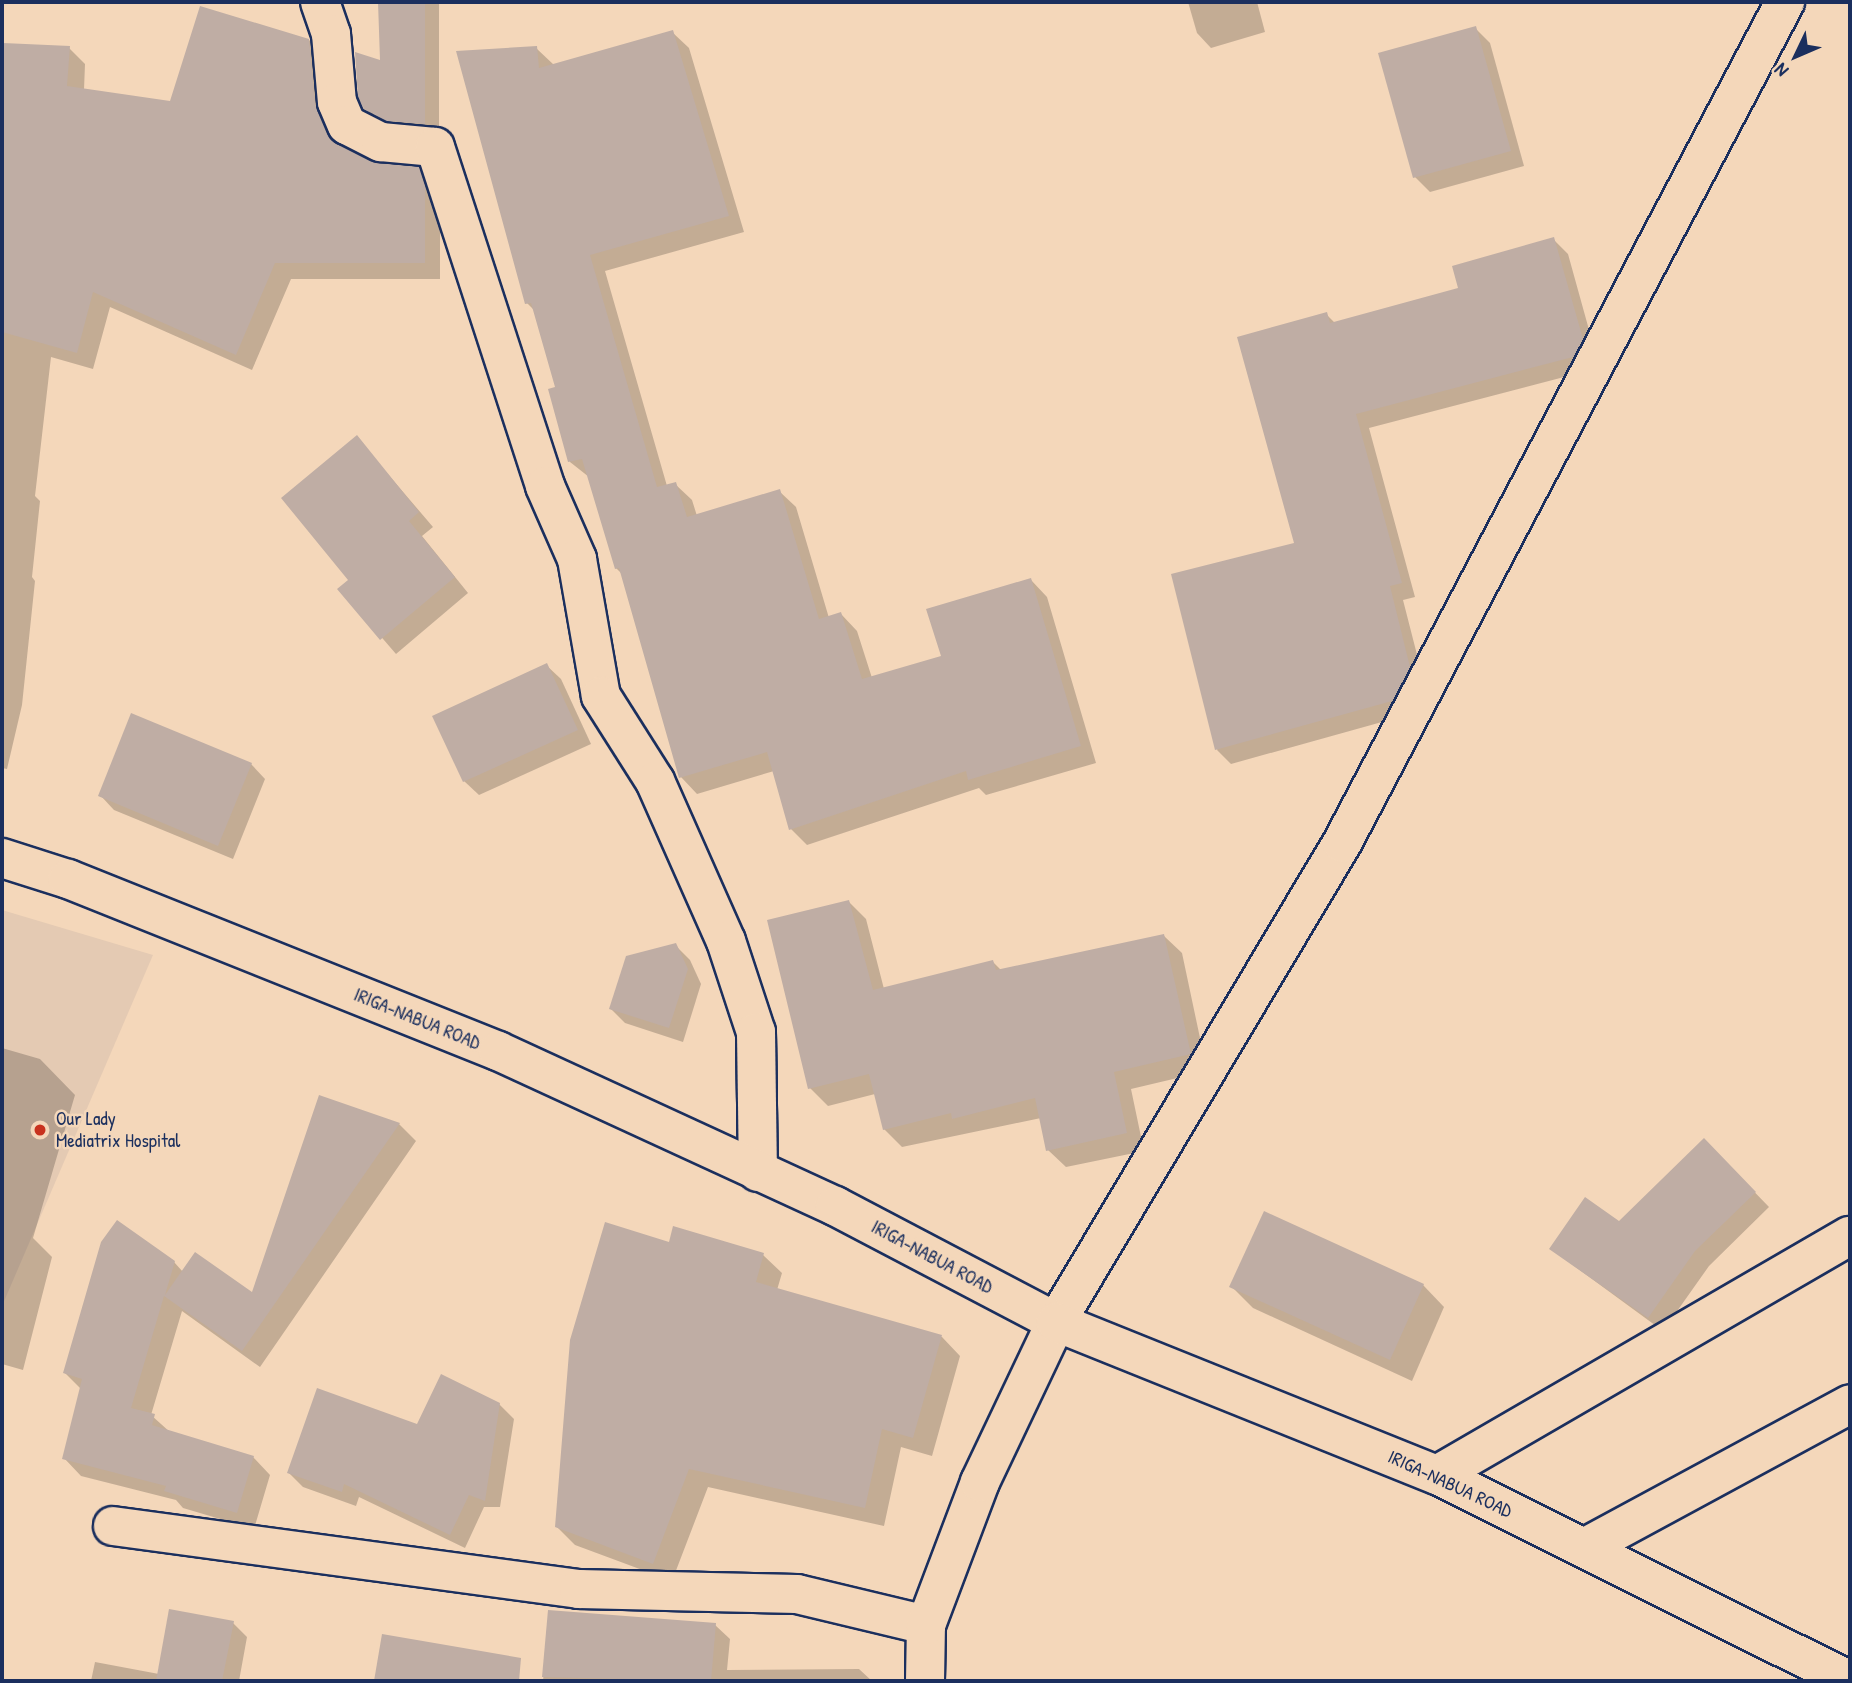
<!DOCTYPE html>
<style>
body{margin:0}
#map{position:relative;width:1852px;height:1683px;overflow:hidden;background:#f4d7ba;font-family:"Patrick Hand",sans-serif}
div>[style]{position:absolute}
.built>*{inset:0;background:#e4cab3}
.shadow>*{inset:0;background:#0003}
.building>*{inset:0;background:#bfada4}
.roads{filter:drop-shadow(2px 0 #1b2f5e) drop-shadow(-2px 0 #1b2f5e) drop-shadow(0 2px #1b2f5e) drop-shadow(0 -2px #1b2f5e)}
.minor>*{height:38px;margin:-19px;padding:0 19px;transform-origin:19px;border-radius:19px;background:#f4d7ba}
.major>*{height:38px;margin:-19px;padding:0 19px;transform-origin:19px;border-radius:19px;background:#f4d7ba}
.dots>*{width:19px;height:19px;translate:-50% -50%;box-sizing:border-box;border:4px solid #f4d7ba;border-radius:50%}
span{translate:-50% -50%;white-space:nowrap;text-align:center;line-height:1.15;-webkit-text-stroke:5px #f4d7ba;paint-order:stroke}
.street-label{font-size:19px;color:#1b2f5e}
.poi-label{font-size:19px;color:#1b2f5e}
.left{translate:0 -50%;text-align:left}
.frame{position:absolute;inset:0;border:4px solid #1b2f5e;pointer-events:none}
.north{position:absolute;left:1761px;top:21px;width:70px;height:70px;-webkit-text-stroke:5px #f4d7ba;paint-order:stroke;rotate:226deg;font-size:19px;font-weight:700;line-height:28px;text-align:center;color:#1b2f5e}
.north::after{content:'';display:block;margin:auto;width:24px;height:32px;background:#1b2f5e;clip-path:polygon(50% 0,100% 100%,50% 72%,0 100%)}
</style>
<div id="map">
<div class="built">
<div style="clip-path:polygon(2px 910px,153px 955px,2px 1306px)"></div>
</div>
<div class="shadow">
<div style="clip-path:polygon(evenodd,380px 2px,439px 2px,439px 138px,380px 123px,365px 108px,382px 62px,380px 2px,373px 112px,396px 123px,394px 126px,373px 116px,373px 112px)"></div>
<div style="clip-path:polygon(1188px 2px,1257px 2px,1265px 32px,1211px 48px,1197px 33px)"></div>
<div style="clip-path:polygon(1475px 28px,1490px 43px,1524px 166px,1430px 192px,1415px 177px)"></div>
<div style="clip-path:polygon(672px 32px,689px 48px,744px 232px,605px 271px,667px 486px,675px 484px,692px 500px,697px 516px,779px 491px,796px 507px,829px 618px,841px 614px,857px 631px,872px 678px,943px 657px,1031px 580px,1047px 597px,1096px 763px,986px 795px,979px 788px,807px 845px,791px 829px,774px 771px,697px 794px,681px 777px,623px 575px,616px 568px,589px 477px,570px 462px,557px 388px,536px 312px,527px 303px,536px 48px,554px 65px)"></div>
<div style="clip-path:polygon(309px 40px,325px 57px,340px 144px,371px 163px,418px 169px,435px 186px,440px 204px,440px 279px,291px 279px,252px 370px,110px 307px,93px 369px,51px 357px,35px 496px,40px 501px,32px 577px,35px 581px,22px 705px,7px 769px,2px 768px,5px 45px,69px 48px,85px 64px,84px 90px,171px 103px)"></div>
<div style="clip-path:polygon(1553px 239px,1568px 254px,1596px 355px,1587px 371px,1369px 428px,1415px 597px,1403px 600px,1424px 682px,1407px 715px,1231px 764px,1217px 750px,1296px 545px,1326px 314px,1335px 323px,1460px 289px)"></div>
<div style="clip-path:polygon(357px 438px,433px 527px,422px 536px,468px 593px,396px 654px,340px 589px,351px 580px)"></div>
<div style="clip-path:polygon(546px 665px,561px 679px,591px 744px,479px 795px,464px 781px)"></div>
<div style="clip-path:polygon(251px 764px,265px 779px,233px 859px,114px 810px,100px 795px)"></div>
<div style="clip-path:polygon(848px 901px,866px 919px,884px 989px,993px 962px,1002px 971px,1164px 936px,1182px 953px,1207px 1071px,1131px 1089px,1144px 1151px,1066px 1167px,1048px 1150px,1041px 1118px,902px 1147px,884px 1129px,875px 1094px,828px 1106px,810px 1088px)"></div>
<div style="clip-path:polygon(675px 945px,690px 960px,701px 984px,683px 1042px,625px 1023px,611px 1009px)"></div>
<div style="clip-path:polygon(2px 1048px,40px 1059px,75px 1095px,33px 1238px,52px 1257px,23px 1370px,2px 1364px)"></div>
<div style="clip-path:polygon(320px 1097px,399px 1124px,416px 1141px,260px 1367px,182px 1311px,151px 1415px,171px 1433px,253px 1457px,270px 1475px,254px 1529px,183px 1508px,176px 1500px,81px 1476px,64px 1458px,81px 1389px,65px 1373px,174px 1262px,183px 1272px,253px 1295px)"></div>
<div style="clip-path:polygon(1704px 1140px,1769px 1207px,1709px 1266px,1663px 1331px,1551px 1249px,1619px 1223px)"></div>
<div style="clip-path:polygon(763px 1255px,782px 1273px,777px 1290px,942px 1337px,960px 1356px,932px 1456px,901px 1447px,884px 1526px,708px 1487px,672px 1581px,575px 1545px,556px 1526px)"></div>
<div style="clip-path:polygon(1423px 1285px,1444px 1307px,1412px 1381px,1253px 1308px,1232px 1287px)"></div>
<div style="clip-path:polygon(499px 1404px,514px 1419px,500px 1507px,484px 1507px,465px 1548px,359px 1497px,356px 1506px,303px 1487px,289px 1473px,418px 1426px)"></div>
<div style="clip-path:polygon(549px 1612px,715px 1625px,730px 1639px,727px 1670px,859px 1669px,872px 1681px,543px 1681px)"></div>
<div style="clip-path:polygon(233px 1623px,247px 1637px,239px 1681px,91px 1681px,95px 1662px,159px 1674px)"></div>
</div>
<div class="building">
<div style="clip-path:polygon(378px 2px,425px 2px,425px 124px,387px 121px,364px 109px,358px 97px,355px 52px,380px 60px)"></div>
<div style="clip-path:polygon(200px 6px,309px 39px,315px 104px,327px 134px,372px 162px,419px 167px,425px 186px,425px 263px,275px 263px,236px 355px,93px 292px,77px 353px,2px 332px,3px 43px,70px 46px,67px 86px,170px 101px)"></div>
<div style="clip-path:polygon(1476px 26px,1511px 151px,1413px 178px,1378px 53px)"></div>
<div style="clip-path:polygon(673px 30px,729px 216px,590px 255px,657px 487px,676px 482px,687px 517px,780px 489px,819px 619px,841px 612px,862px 679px,941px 656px,926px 609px,1031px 578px,1081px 746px,968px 780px,966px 771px,789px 830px,767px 752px,679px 778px,619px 568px,615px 569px,582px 459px,568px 462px,548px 389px,555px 387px,531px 303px,525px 304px,456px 51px,537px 46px,539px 68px)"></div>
<div style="clip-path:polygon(1554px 237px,1583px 339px,1573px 357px,1356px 414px,1402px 583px,1390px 586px,1410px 667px,1392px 701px,1215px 750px,1171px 574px,1294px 543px,1237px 337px,1327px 312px,1330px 323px,1458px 288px,1452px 266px)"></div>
<div style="clip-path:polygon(357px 435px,419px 512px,409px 521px,455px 577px,380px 640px,337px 589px,348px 580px,281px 498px)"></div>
<div style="clip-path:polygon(547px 663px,578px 730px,463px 782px,432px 716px)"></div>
<div style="clip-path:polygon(131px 713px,252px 763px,218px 846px,98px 796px)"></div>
<div style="clip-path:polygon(849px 900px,873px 990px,993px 960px,996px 970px,1164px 934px,1191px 1054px,1114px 1072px,1127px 1133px,1046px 1151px,1035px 1098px,952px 1119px,951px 1113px,883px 1130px,869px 1074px,808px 1089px,767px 920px)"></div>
<div style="clip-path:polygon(676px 943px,688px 969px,669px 1028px,609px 1009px,626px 956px)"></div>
<div style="clip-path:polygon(319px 1095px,400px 1123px,242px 1351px,164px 1296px,131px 1408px,155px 1414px,152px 1425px,254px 1456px,237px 1513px,164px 1491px,166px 1486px,62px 1459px,82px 1379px,63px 1373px,101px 1242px,117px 1220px,175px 1261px,165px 1295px,195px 1252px,252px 1292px)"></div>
<div style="clip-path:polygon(1704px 1138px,1756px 1192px,1695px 1251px,1648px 1318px,1549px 1249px,1585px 1197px,1619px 1221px)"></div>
<div style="clip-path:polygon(1264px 1211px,1424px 1284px,1390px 1360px,1229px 1287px)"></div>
<div style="clip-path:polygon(605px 1222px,669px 1242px,673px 1226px,764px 1253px,756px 1282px,942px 1335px,913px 1438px,882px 1429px,865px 1508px,689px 1469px,653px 1564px,555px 1527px,570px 1340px)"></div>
<div style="clip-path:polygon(441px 1374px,500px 1403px,485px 1501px,469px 1495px,450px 1535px,344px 1484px,342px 1492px,287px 1473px,317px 1388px,417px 1424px)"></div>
<div style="clip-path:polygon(169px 1609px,234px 1621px,222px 1681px,156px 1681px)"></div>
<div style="clip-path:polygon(548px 1610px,716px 1623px,711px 1681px,542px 1677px)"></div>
<div style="clip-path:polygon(382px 1634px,521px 1658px,519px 1681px,374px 1681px)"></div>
</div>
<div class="roads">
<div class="minor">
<div style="left:320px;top:2px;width:34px;rotate:71deg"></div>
<div style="left:331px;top:34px;width:68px;rotate:85deg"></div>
<div style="left:337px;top:102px;width:25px;rotate:67deg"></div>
<div style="left:347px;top:125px;width:38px;rotate:27deg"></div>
<div style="left:381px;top:142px;width:54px;rotate:5.3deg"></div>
<div style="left:435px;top:147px;width:356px;rotate:72deg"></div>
<div style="left:545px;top:486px;width:80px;rotate:66.3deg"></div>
<div style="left:577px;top:559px;width:139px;rotate:80.1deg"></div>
<div style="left:601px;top:696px;width:101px;rotate:57.6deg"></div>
<div style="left:655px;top:781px;width:175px;rotate:66.1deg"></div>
<div style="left:726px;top:941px;width:96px;rotate:71.8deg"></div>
<div style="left:756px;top:1032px;width:140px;rotate:89.2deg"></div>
<div style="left:1437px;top:1475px;width:477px;rotate:-30.1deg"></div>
<div style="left:113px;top:1526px;width:470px;rotate:7.7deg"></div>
<div style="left:579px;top:1589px;width:218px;rotate:1.3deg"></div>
<div style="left:797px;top:1594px;width:133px;rotate:13.5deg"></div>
<div style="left:1584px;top:1548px;width:302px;rotate:-28.4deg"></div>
<div style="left:925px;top:1681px;width:56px;rotate:-89deg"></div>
<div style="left:926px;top:1625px;width:153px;rotate:-69.3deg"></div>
<div style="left:980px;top:1482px;width:177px;rotate:-64.6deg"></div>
<div style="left:1056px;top:1322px;width:558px;rotate:-59.16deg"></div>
<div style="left:1342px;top:843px;width:951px;rotate:-62.22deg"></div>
</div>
<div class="major">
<div style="left:2px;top:858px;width:69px;rotate:17.7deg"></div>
<div style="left:68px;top:879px;width:463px;rotate:21.8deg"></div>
<div style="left:498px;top:1051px;width:371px;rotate:24.7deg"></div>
<div style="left:835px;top:1206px;width:250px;rotate:27.7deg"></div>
<div style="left:1056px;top:1322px;width:411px;rotate:21.9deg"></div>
<div style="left:1437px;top:1475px;width:462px;rotate:26.5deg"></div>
</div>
</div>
<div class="dots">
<div style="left:40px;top:1130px;background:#c8321e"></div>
</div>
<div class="street-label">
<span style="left:417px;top:1019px;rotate:22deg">IRIGA-NABUA ROAD</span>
<span style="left:932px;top:1257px;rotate:28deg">IRIGA-NABUA ROAD</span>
<span style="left:1450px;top:1484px;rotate:25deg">IRIGA-NABUA ROAD</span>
</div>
<div class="poi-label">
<span class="left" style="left:56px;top:1130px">Our Lady<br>Mediatrix Hospital</span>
</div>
<div class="frame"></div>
<div class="north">N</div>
</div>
